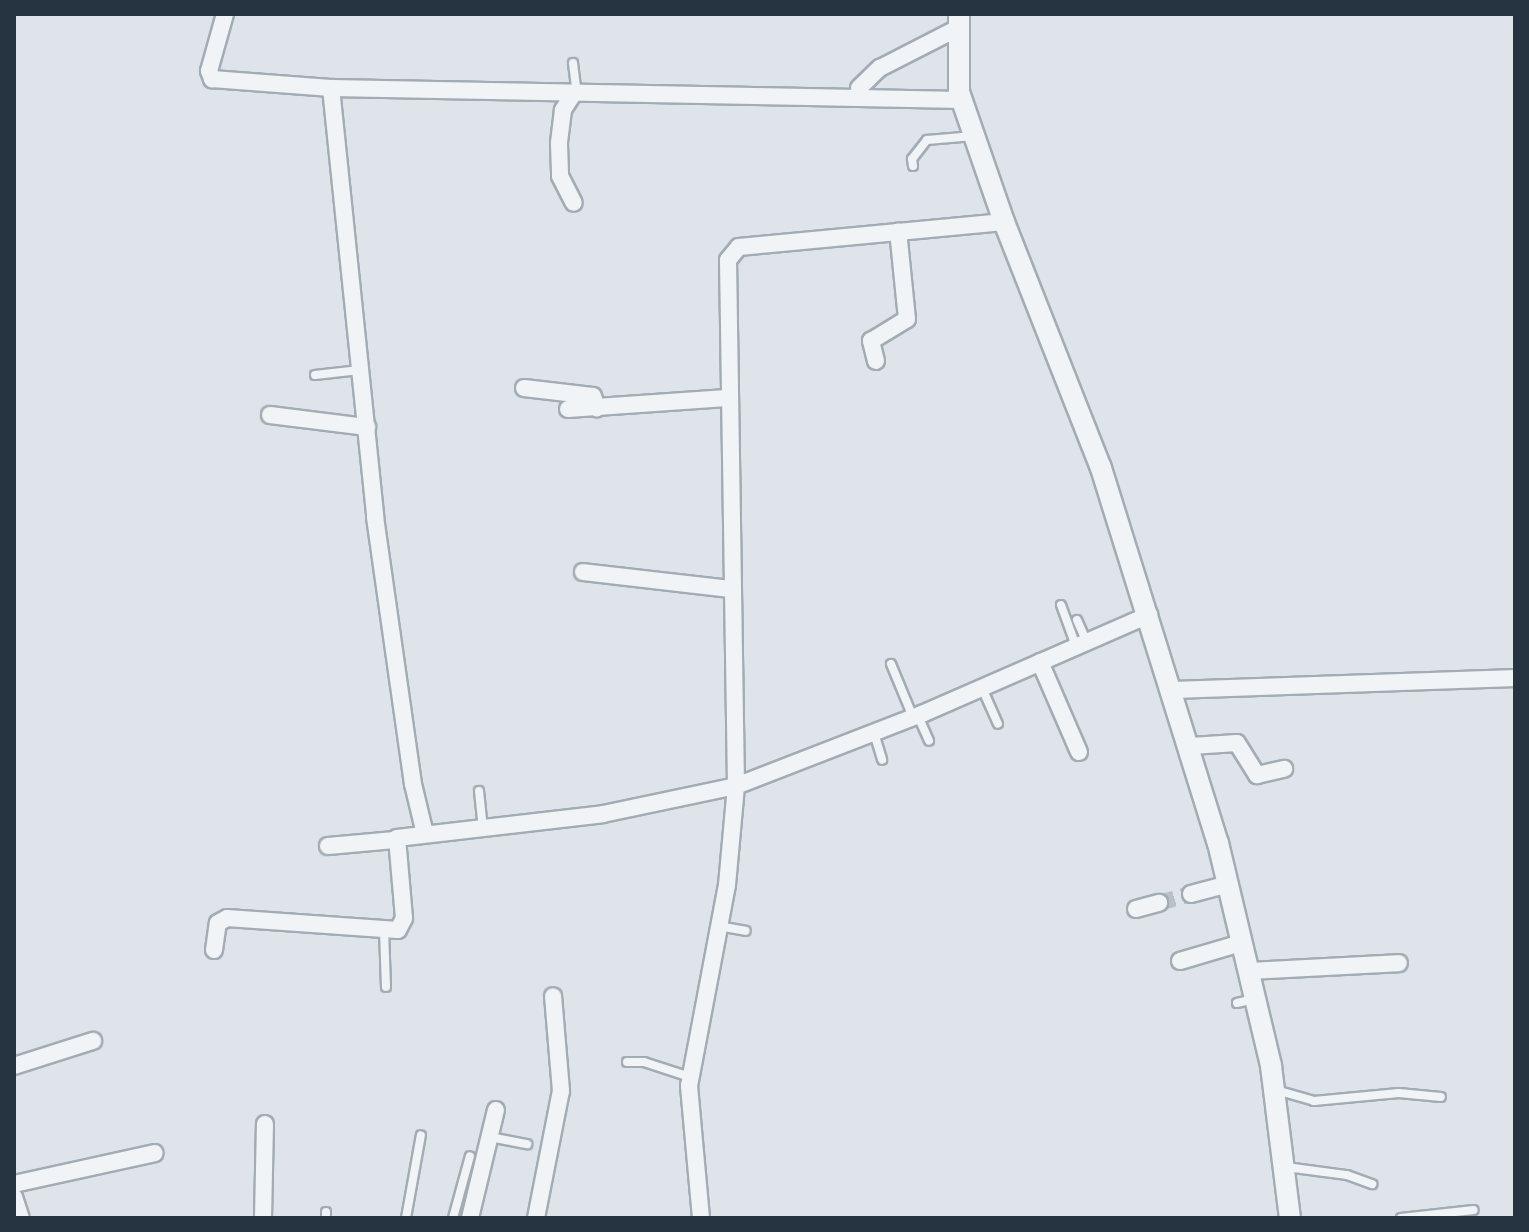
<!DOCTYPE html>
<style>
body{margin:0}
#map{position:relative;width:1529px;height:1232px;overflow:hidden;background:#dee4e9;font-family:Poppins,sans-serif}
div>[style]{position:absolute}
.minor-tunnel>*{height:16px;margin-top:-8px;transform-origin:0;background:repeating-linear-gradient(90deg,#b9c1c7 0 16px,transparent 0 24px)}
.roads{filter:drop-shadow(2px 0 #a3acb3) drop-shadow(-2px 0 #a3acb3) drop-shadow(0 2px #a3acb3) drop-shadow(0 -2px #a3acb3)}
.service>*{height:8px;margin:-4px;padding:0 4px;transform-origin:4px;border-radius:4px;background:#f1f4f7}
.minor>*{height:16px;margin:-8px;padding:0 8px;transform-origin:8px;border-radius:8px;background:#f1f4f7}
.tertiary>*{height:20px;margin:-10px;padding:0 10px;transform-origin:10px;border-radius:10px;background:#f1f4f7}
span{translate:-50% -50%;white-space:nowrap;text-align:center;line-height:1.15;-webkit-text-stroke:8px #eef3f6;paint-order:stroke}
.frame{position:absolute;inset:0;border:16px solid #263441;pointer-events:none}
</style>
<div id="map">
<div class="minor-tunnel">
<div style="left:1159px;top:903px;width:33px;rotate:-16deg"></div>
</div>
<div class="roads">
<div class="service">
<div style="left:573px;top:63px;width:32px;rotate:83deg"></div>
<div style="left:913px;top:166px;width:7px;rotate:-98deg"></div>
<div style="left:912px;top:159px;width:24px;rotate:-52deg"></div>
<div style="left:927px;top:140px;width:47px;rotate:-4.9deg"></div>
<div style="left:315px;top:375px;width:45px;rotate:-6.3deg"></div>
<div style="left:1061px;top:605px;width:44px;rotate:69.9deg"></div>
<div style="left:1077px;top:620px;width:24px;rotate:66deg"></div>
<div style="left:891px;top:664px;width:57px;rotate:67.5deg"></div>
<div style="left:982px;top:688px;width:39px;rotate:66deg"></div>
<div style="left:918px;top:716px;width:27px;rotate:66deg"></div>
<div style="left:874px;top:733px;width:28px;rotate:73deg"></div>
<div style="left:479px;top:791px;width:36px;rotate:84deg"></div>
<div style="left:718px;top:926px;width:28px;rotate:10deg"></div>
<div style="left:384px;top:930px;width:57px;rotate:88deg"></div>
<div style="left:1237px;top:1003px;width:17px;rotate:-13deg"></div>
<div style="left:627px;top:1062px;width:17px"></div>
<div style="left:644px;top:1062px;width:48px;rotate:18.1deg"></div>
<div style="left:1276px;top:1090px;width:40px;rotate:16deg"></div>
<div style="left:1314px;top:1101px;width:85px;rotate:-5.4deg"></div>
<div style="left:1399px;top:1093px;width:42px;rotate:5.4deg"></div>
<div style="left:490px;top:1137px;width:38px;rotate:11deg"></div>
<div style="left:1286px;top:1167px;width:62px;rotate:7.5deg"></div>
<div style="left:1347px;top:1175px;width:27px;rotate:20deg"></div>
<div style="left:326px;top:1218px;width:6px;rotate:-90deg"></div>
<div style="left:406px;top:1218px;width:84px;rotate:-79.8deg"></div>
<div style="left:453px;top:1218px;width:64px;rotate:-74.7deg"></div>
<div style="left:1401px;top:1218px;width:73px;rotate:-6.3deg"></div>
</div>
<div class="minor">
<div style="left:225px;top:14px;width:59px;rotate:105.7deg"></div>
<div style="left:209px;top:71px;width:9px;rotate:69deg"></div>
<div style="left:212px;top:79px;width:119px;rotate:4.3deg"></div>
<div style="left:331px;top:88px;width:431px;rotate:84.1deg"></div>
<div style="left:375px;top:517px;width:270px;rotate:81.9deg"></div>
<div style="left:413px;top:784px;width:51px;rotate:76.5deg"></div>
<div style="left:331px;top:88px;width:631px;rotate:1.09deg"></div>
<div style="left:859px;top:88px;width:29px;rotate:-44deg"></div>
<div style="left:880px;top:68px;width:88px;rotate:-27.1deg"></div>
<div style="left:572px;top:96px;width:17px;rotate:123deg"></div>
<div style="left:563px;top:110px;width:34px;rotate:97deg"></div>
<div style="left:559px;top:144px;width:32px;rotate:88deg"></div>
<div style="left:560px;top:176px;width:30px;rotate:63deg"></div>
<div style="left:876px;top:361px;width:21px;rotate:-104deg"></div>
<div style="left:871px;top:341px;width:42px;rotate:-31.4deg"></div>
<div style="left:907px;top:319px;width:88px;rotate:-95.8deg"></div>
<div style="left:524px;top:388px;width:69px;rotate:6.6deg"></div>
<div style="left:593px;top:396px;width:13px;rotate:72deg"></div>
<div style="left:568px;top:409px;width:159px;rotate:-4deg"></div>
<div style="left:270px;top:415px;width:98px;rotate:7.1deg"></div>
<div style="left:583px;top:572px;width:149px;rotate:6.6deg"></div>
<div style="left:1040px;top:662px;width:98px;rotate:66.6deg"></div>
<div style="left:1174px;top:690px;width:341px;rotate:-2deg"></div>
<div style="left:1191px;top:746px;width:46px;rotate:-3.7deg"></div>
<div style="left:1237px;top:743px;width:38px;rotate:58deg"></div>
<div style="left:1257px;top:775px;width:28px;rotate:-13deg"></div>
<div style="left:328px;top:846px;width:67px;rotate:-5.1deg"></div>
<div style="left:1191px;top:894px;width:38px;rotate:-15deg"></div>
<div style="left:1136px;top:909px;width:24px;rotate:-15deg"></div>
<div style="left:214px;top:950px;width:27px;rotate:-82deg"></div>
<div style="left:218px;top:923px;width:10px;rotate:-29deg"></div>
<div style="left:227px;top:918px;width:171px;rotate:4deg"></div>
<div style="left:398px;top:930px;width:13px;rotate:-63deg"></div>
<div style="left:404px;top:918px;width:80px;rotate:-95deg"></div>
<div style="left:397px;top:838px;width:207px;rotate:-6.6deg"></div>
<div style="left:603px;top:814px;width:136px;rotate:-11.9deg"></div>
<div style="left:736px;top:786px;width:199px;rotate:-21.2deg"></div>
<div style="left:922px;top:714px;width:248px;rotate:-23.6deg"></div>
<div style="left:1180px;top:961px;width:64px;rotate:-16.4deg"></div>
<div style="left:1248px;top:971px;width:151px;rotate:-3deg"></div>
<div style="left:14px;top:1066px;width:83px;rotate:-17.6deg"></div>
<div style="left:14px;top:1184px;width:144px;rotate:-12.4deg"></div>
<div style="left:14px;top:1197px;width:22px;rotate:72deg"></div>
<div style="left:263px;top:1218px;width:94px;rotate:-88.8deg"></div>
<div style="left:470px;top:1218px;width:111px;rotate:-76.5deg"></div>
<div style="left:536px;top:1218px;width:129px;rotate:-78.9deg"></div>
<div style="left:561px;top:1091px;width:95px;rotate:-94.8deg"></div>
<div style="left:701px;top:1218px;width:133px;rotate:-95.2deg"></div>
<div style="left:689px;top:1086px;width:205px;rotate:-79.3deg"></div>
<div style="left:727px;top:885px;width:99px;rotate:-84.8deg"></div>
<div style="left:736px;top:786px;width:526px;rotate:-90.87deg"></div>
<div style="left:728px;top:260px;width:17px;rotate:-50deg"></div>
<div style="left:739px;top:247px;width:266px;rotate:-5.4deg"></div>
</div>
<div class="tertiary">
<div style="left:959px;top:14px;width:78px;rotate:90deg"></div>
<div style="left:959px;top:92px;width:138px;rotate:70.9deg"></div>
<div style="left:1004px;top:222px;width:264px;rotate:68.5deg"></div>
<div style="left:1101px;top:468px;width:393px;rotate:72.7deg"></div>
<div style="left:1218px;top:843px;width:229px;rotate:76.6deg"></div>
<div style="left:1271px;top:1066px;width:153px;rotate:82.9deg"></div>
</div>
</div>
<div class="frame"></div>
</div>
